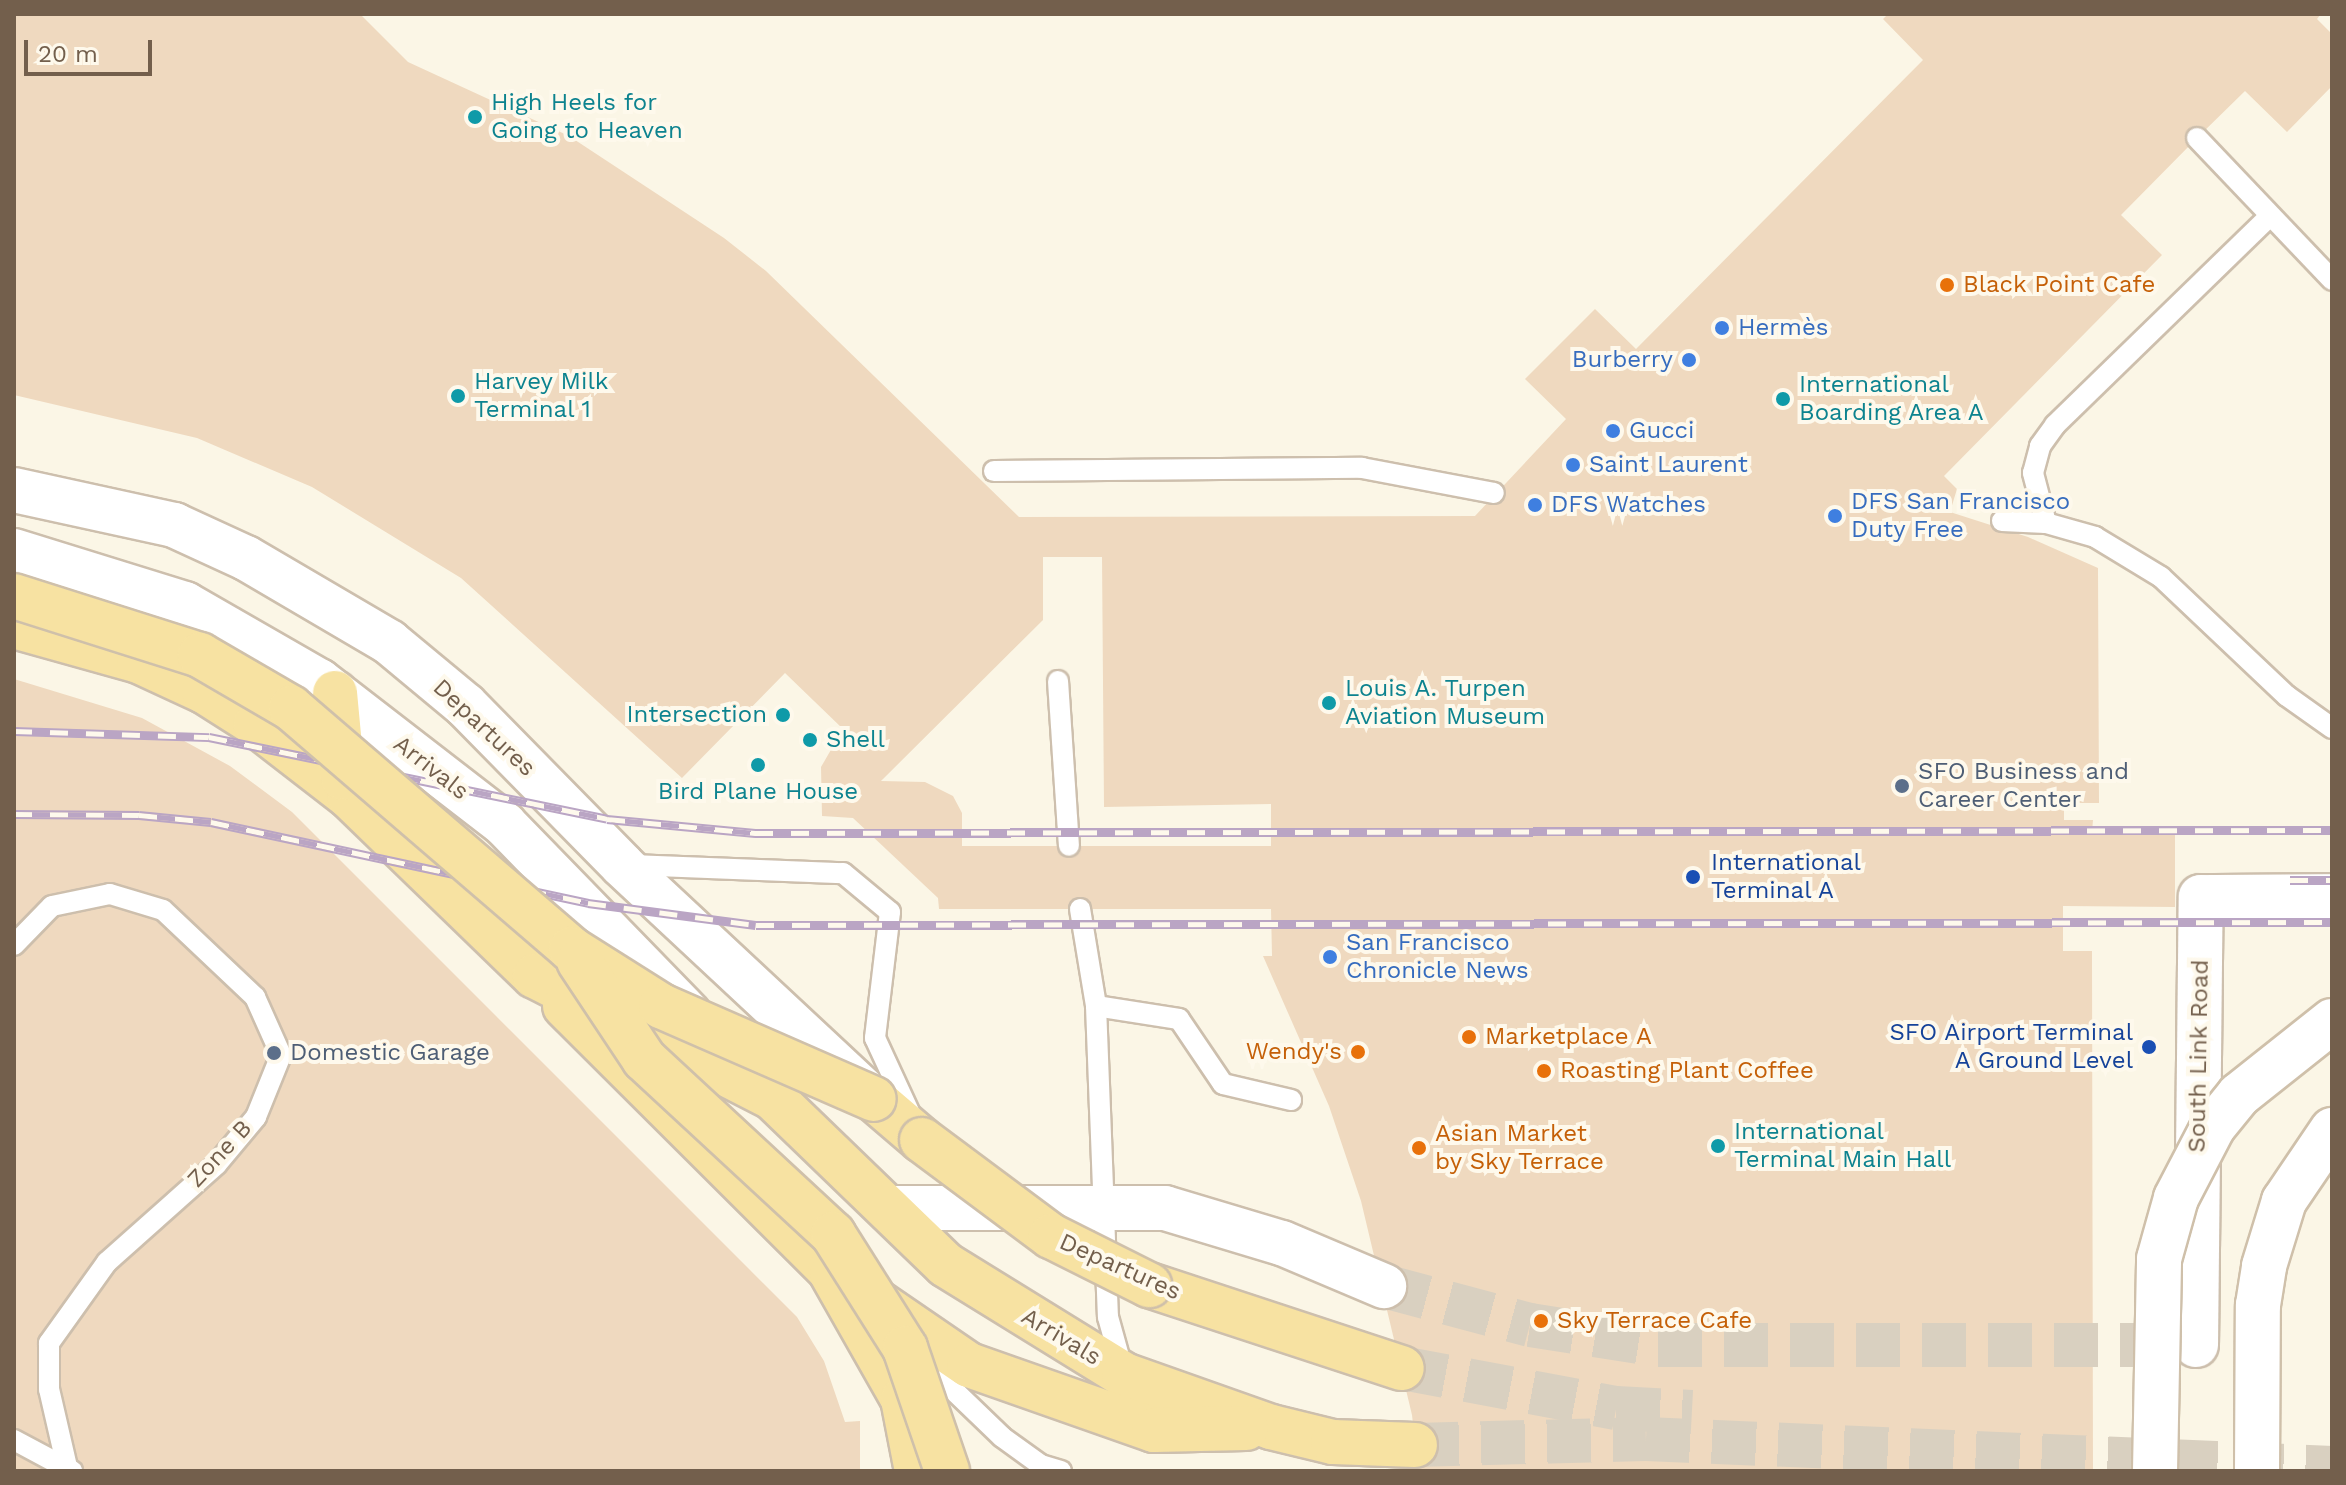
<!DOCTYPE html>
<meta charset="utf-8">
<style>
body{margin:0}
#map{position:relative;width:2346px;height:1485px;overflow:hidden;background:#fbf6e6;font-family:"Work Sans",sans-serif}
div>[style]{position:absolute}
.building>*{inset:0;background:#efd9bf}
.secondary-tunnel>*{height:44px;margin-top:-22px;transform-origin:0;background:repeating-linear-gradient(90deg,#d9d0c0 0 44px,transparent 0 66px)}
.primary-tunnel>*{height:44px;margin-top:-22px;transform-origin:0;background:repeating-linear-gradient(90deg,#d9d0c0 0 44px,transparent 0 66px)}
.roads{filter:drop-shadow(2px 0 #cdbfad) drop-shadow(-2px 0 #cdbfad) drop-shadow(0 2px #cdbfad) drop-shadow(0 -2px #cdbfad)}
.lane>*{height:20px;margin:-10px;padding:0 10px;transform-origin:10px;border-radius:10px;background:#fff}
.secondary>*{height:44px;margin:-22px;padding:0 22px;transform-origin:22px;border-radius:22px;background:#fff}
.primary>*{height:44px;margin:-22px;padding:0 22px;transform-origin:22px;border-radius:22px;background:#f7e2a2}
.rail>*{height:9px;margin-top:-4.5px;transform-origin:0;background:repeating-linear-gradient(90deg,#fef9ec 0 18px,#baa5c4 0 36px);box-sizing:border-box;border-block:2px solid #baa5c4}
.bridges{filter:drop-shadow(2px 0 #cfc0aa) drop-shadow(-2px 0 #cfc0aa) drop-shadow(0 2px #cfc0aa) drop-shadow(0 -2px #cfc0aa)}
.secondary-bridge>*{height:44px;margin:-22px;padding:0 22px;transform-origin:22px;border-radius:22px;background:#fff}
.primary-bridge>*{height:44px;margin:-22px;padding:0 22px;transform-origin:22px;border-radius:22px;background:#f7e2a2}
.dots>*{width:22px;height:22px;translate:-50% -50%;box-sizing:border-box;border:4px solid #fef9ec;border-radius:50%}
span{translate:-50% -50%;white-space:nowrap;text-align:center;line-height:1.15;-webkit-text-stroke:8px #fef9ec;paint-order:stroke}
.culture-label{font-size:24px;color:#0d838f}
.left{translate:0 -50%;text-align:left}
.right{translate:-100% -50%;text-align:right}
.food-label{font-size:24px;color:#c56008}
.shop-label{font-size:24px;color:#366cbe}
.street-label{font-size:24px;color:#735f4c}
.service-label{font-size:24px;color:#4e5e75}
.transit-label{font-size:24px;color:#164399}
.frame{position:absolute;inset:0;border:16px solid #735f4c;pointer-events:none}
.scale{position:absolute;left:24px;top:40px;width:128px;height:36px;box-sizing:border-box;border:4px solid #735f4c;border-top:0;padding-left:10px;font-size:24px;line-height:28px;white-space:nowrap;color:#735f4c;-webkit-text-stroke:6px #fef9ec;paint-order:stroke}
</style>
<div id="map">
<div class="building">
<div style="clip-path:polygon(evenodd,14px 14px,360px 14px,408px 62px,569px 136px,724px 238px,766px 271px,1019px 517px,1475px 516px,1566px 419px,1525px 379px,1595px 309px,1636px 349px,1923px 60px,1883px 19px,1888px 14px,2321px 14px,2317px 19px,2332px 34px,2332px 86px,2287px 132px,2245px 91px,2197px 138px,2121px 215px,2162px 255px,1944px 476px,1957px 489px,1950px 512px,2028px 537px,2098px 568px,2099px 803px,2064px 803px,2064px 820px,2093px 820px,2092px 832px,2175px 833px,2175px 907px,2063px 906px,2063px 951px,2092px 951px,2093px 1471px,1418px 1471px,1412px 1415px,1361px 1201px,1329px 1106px,1263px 956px,1272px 956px,1271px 909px,939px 909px,938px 898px,853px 818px,822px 816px,821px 767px,843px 729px,785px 673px,682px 778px,461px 578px,312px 487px,197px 438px,14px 395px,14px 14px,1043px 557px,1102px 557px,1104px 807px,1271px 804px,1271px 846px,962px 846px,962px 813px,953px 796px,925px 782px,881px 781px,1043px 620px,1043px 557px)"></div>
<div style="clip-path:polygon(14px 679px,142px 718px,230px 766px,292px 812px,797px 1317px,824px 1361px,845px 1422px,860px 1421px,860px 1471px,14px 1471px)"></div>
<div style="clip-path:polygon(2187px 1459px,2209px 1459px,2209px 1471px,2187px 1471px)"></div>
</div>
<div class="secondary-tunnel">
<div style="left:1384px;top:1286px;width:151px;rotate:15deg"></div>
<div style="left:1530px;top:1325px;width:130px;rotate:8.9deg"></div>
<div style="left:1658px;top:1345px;width:536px"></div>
</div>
<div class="primary-tunnel">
<div style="left:1402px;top:1368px;width:218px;rotate:10.6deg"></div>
<div style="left:1616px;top:1408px;width:76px;rotate:3deg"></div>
<div style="left:1415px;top:1445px;width:231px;rotate:-1.5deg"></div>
<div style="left:1646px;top:1439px;width:687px;rotate:2.42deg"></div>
</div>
<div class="roads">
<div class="lane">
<div style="left:2197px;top:138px;width:196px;rotate:46.4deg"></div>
<div style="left:994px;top:471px;width:368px;rotate:-0.5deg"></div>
<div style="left:1362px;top:468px;width:134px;rotate:10.7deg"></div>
<div style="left:2002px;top:521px;width:44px;rotate:2.6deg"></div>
<div style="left:2046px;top:523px;width:51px;rotate:15.9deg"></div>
<div style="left:2095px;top:537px;width:77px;rotate:31.2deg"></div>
<div style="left:2161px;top:577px;width:173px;rotate:43.4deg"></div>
<div style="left:2287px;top:696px;width:55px;rotate:35.4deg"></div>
<div style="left:2046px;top:523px;width:52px;rotate:-104.6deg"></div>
<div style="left:2033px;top:473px;width:28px;rotate:-75deg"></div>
<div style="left:2040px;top:446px;width:26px;rotate:-54deg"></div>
<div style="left:2055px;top:425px;width:300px;rotate:-44.2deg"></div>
<div style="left:1058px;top:681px;width:165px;rotate:86.2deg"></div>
<div style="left:631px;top:865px;width:212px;rotate:2.2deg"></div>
<div style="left:843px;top:873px;width:61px;rotate:39.7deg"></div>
<div style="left:890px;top:912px;width:127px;rotate:96.8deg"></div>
<div style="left:875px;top:1038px;width:88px;rotate:65.2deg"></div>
<div style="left:1080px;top:909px;width:98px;rotate:80.6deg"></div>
<div style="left:1096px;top:1006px;width:84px;rotate:8.9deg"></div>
<div style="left:1179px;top:1019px;width:78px;rotate:55.9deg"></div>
<div style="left:1223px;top:1084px;width:70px;rotate:13.2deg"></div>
<div style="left:14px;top:945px;width:54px;rotate:-45.7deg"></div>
<div style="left:52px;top:906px;width:59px;rotate:-11.7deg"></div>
<div style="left:110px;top:894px;width:55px;rotate:16.8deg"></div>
<div style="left:163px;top:910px;width:127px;rotate:43.4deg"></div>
<div style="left:255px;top:997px;width:64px;rotate:65.9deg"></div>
<div style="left:281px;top:1055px;width:67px;rotate:112deg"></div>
<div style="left:256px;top:1117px;width:62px;rotate:129.8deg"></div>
<div style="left:216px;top:1165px;width:146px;rotate:138.3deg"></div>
<div style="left:107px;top:1262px;width:100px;rotate:125.6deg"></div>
<div style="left:49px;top:1343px;width:46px;rotate:90deg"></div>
<div style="left:49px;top:1389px;width:84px;rotate:77deg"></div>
<div style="left:1096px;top:1006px;width:311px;rotate:87.8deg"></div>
<div style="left:1108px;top:1317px;width:56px;rotate:74.5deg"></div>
<div style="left:919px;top:1357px;width:115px;rotate:43.9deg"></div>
<div style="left:1002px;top:1437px;width:48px;rotate:35.7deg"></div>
<div style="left:1041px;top:1465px;width:21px;rotate:17deg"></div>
<div style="left:14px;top:1440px;width:66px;rotate:28.1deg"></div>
</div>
<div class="secondary">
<div style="left:14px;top:490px;width:164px;rotate:12.3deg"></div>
<div style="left:174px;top:525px;width:79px;rotate:24.6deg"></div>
<div style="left:246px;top:558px;width:166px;rotate:30.4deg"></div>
<div style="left:389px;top:642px;width:99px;rotate:39.7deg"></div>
<div style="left:465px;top:705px;width:224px;rotate:45.5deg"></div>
<div style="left:622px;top:865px;width:330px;rotate:43deg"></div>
<div style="left:14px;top:551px;width:179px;rotate:17.2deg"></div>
<div style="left:185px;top:604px;width:155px;rotate:29.9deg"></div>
<div style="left:319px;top:681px;width:235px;rotate:37.7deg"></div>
<div style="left:505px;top:825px;width:264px;rotate:45.8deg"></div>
<div style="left:889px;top:1208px;width:276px"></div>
<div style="left:1165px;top:1208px;width:122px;rotate:16.7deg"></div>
<div style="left:1282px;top:1243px;width:111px;rotate:22.9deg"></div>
<div style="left:2196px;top:1345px;width:448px;rotate:-89.4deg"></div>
<div style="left:2201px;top:897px;width:131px;rotate:-0.4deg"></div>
</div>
<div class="primary">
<div style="left:14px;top:626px;width:130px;rotate:15.6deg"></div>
<div style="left:139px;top:661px;width:72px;rotate:24.8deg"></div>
<div style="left:204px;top:691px;width:62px;rotate:32.4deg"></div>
<div style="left:256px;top:724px;width:119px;rotate:37.8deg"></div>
<div style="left:350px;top:797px;width:257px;rotate:44.1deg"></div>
<div style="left:535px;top:976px;width:267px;rotate:27.1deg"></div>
<div style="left:773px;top:1098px;width:240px;rotate:44deg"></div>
<div style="left:946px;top:1265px;width:209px;rotate:31.7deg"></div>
<div style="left:1124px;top:1375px;width:156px;rotate:19.5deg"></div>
<div style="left:1271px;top:1427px;width:64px;rotate:13.6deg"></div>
<div style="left:1333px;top:1442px;width:82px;rotate:2.1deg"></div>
<div style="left:335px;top:693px;width:85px;rotate:84.6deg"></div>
<div style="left:565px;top:1006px;width:374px;rotate:44.9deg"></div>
<div style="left:830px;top:1270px;width:168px;rotate:34.4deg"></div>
<div style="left:969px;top:1365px;width:196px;rotate:19.4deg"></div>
<div style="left:1154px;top:1430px;width:92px;rotate:-1.2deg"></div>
<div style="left:874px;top:1099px;width:63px;rotate:40.5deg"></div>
<div style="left:832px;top:1274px;width:144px;rotate:60.4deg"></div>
<div style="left:903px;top:1399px;width:73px;rotate:79deg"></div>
<div style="left:1149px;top:1285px;width:266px;rotate:18.2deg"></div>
</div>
</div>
<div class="rail">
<div style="left:14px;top:731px;width:195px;rotate:1.8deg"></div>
<div style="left:209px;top:737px;width:406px;rotate:11.6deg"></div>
<div style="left:607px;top:819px;width:149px;rotate:5.4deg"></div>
<div style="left:755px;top:833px;width:1577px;rotate:-0.11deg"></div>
<div style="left:14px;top:814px;width:125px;rotate:0.5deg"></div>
<div style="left:139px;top:815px;width:72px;rotate:5.6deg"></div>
<div style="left:211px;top:822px;width:386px;rotate:12.1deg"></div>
<div style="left:588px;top:903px;width:169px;rotate:7.5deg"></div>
<div style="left:756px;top:925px;width:1576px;rotate:-0.11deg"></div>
<div style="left:2290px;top:880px;width:42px"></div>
</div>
<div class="bridges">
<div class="secondary-bridge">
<div style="left:2155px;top:1471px;width:212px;rotate:-88.9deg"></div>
<div style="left:2159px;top:1259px;width:63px;rotate:-74.4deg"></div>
<div style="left:2176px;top:1198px;width:80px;rotate:-62.5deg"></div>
<div style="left:2213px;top:1127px;width:41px;rotate:-50.9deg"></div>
<div style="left:2239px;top:1095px;width:119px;rotate:-38.5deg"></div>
<div style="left:2257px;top:1471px;width:166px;rotate:-89.7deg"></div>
<div style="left:2258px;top:1305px;width:39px;rotate:-81deg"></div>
<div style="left:2264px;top:1266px;width:68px;rotate:-72.9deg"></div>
<div style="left:2284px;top:1201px;width:86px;rotate:-55.9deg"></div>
</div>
<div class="primary-bridge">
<div style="left:14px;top:596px;width:195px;rotate:17.6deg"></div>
<div style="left:200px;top:655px;width:105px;rotate:30.2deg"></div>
<div style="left:291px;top:708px;width:369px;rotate:40.7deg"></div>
<div style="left:571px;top:949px;width:107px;rotate:32.3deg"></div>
<div style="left:661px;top:1006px;width:232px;rotate:23.6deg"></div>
<div style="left:579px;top:961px;width:118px;rotate:56.4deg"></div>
<div style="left:644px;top:1059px;width:258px;rotate:42.8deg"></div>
<div style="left:833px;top:1234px;width:135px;rotate:57.7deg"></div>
<div style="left:905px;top:1348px;width:130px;rotate:71.1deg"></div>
<div style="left:922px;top:1140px;width:161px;rotate:36.7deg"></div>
<div style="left:1051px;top:1236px;width:110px;rotate:26.6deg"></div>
</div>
</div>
<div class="dots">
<div style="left:475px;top:117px;background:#0f9aa8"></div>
<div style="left:1947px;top:285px;background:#e8710a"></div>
<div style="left:1722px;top:328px;background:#3f7fe0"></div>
<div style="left:1689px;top:360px;background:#3f7fe0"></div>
<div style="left:458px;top:396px;background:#0f9aa8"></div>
<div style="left:1783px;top:399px;background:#0f9aa8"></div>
<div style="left:1613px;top:431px;background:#3f7fe0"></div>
<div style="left:1573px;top:465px;background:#3f7fe0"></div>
<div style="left:1535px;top:505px;background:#3f7fe0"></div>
<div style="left:1835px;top:516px;background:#3f7fe0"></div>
<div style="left:1329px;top:703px;background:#0f9aa8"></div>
<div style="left:783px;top:715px;background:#0f9aa8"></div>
<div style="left:810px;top:740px;background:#0f9aa8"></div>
<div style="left:758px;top:765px;background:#0f9aa8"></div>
<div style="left:1902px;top:786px;background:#5c6f8a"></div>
<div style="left:1693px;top:877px;background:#1a4fb4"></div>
<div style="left:1330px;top:957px;background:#3f7fe0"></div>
<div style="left:1469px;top:1037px;background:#e8710a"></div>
<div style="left:2149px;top:1047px;background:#1a4fb4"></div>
<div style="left:1358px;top:1052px;background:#e8710a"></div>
<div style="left:274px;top:1053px;background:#5c6f8a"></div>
<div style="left:1544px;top:1071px;background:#e8710a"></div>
<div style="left:1718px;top:1146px;background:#0f9aa8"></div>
<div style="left:1419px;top:1148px;background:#e8710a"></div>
<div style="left:1541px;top:1321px;background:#e8710a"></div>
</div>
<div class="culture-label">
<span class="left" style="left:491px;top:117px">High Heels for<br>Going to Heaven</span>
<span class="left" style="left:474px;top:396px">Harvey Milk<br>Terminal 1</span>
<span class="left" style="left:1799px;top:399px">International<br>Boarding Area A</span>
<span class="left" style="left:1345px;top:703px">Louis A. Turpen<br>Aviation Museum</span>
<span class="right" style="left:767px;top:715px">Intersection</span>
<span class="left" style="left:826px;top:740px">Shell</span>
<span style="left:758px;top:792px">Bird Plane House</span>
<span class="left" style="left:1734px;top:1146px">International<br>Terminal Main Hall</span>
</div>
<div class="food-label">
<span class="left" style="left:1963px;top:285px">Black Point Cafe</span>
<span class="left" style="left:1485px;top:1037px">Marketplace A</span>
<span class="right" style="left:1342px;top:1052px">Wendy's</span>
<span class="left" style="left:1560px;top:1071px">Roasting Plant Coffee</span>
<span class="left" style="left:1435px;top:1148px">Asian Market<br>by Sky Terrace</span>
<span class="left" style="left:1557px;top:1321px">Sky Terrace Cafe</span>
</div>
<div class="shop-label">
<span class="left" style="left:1738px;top:328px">Hermès</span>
<span class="right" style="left:1673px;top:360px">Burberry</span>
<span class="left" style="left:1629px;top:431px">Gucci</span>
<span class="left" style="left:1589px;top:465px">Saint Laurent</span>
<span class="left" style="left:1851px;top:516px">DFS San Francisco<br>Duty Free</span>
<span class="left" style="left:1551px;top:505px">DFS Watches</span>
<span class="left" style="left:1346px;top:957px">San Francisco<br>Chronicle News</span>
</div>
<div class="street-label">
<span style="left:484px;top:728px;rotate:43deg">Departures</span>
<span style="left:431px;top:768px;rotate:38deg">Arrivals</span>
<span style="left:2199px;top:1056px;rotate:-89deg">South Link Road</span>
<span style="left:220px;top:1154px;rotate:-47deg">Zone B</span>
<span style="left:1120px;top:1267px;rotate:24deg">Departures</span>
<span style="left:1061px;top:1337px;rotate:31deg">Arrivals</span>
</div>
<div class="service-label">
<span class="left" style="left:1918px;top:786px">SFO Business and<br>Career Center</span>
<span class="left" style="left:290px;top:1053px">Domestic Garage</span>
</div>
<div class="transit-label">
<span class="left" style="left:1711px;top:877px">International<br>Terminal A</span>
<span class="right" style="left:2133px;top:1047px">SFO Airport Terminal<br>A Ground Level</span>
</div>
<div class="frame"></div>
<div class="scale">20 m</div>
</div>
